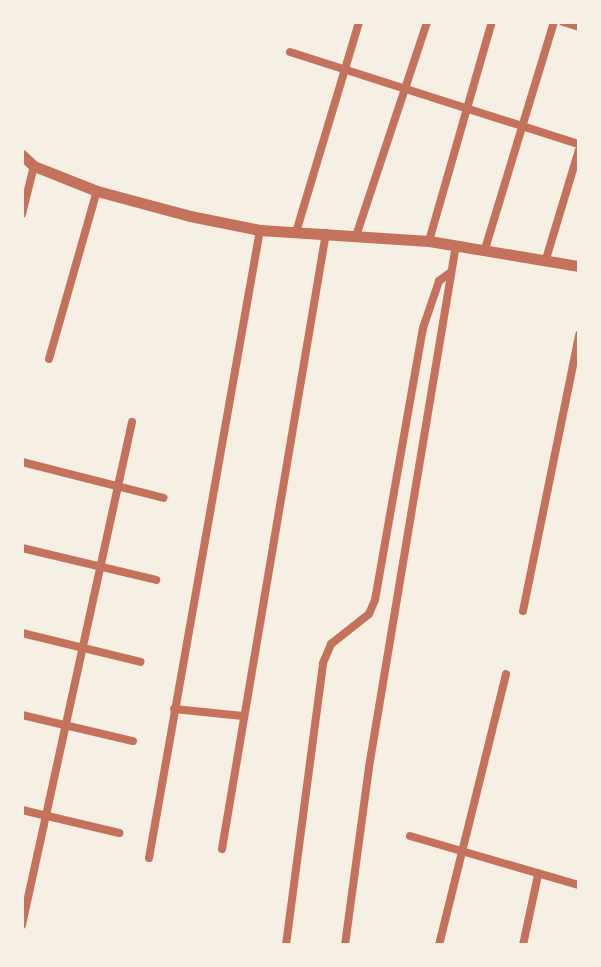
<!DOCTYPE html>
<style>
body{margin:0}
#map{position:relative;width:601px;height:967px;overflow:hidden;background:#f6efe4;font-family:"Work Sans",sans-serif}
div>[style]{position:absolute}
.minor>*{height:8px;margin:-4px;padding:0 4px;transform-origin:4px;border-radius:4px;background:#c5725c}
.tertiary>*{height:11px;margin:-5.5px;padding:0 5.5px;transform-origin:5.5px;border-radius:5.5px;background:#c5725c}
span{translate:-50% -50%;white-space:nowrap;text-align:center;line-height:1.15;-webkit-text-stroke:7px #f6efe4;paint-order:stroke}
.frame{position:absolute;inset:0;border:24px solid #f6efe4;pointer-events:none}
</style>
<div id="map">
<div class="minor">
<div style="left:563px;top:22px;width:17px;rotate:17deg"></div>
<div style="left:290px;top:52px;width:303px;rotate:17.7deg"></div>
<div style="left:22px;top:214px;width:49px;rotate:-76deg"></div>
<div style="left:297px;top:229px;width:216px;rotate:-73.3deg"></div>
<div style="left:357px;top:233px;width:222px;rotate:-71.6deg"></div>
<div style="left:429px;top:241px;width:228px;rotate:-74deg"></div>
<div style="left:485px;top:249px;width:237px;rotate:-73.1deg"></div>
<div style="left:546px;top:259px;width:114px;rotate:-73.2deg"></div>
<div style="left:49px;top:359px;width:175px;rotate:-74.1deg"></div>
<div style="left:22px;top:462px;width:146px;rotate:14.2deg"></div>
<div style="left:22px;top:548px;width:138px;rotate:13.4deg"></div>
<div style="left:523px;top:611px;width:282px;rotate:-78.5deg"></div>
<div style="left:22px;top:633px;width:122px;rotate:13.7deg"></div>
<div style="left:174px;top:709px;width:69px;rotate:5.8deg"></div>
<div style="left:22px;top:715px;width:114px;rotate:13.2deg"></div>
<div style="left:22px;top:810px;width:100px;rotate:13.3deg"></div>
<div style="left:410px;top:836px;width:176px;rotate:16.2deg"></div>
<div style="left:222px;top:849px;width:625px;rotate:-80.42deg"></div>
<div style="left:149px;top:858px;width:638px;rotate:-79.98deg"></div>
<div style="left:22px;top:925px;width:515px;rotate:-77.66deg"></div>
<div style="left:286px;top:945px;width:284px;rotate:-82.5deg"></div>
<div style="left:323px;top:663px;width:21px;rotate:-67deg"></div>
<div style="left:331px;top:644px;width:48px;rotate:-38.3deg"></div>
<div style="left:369px;top:614px;width:15px;rotate:-67deg"></div>
<div style="left:375px;top:600px;width:276px;rotate:-80deg"></div>
<div style="left:423px;top:328px;width:50px;rotate:-71.2deg"></div>
<div style="left:439px;top:281px;width:15px;rotate:-37deg"></div>
<div style="left:345px;top:945px;width:180px;rotate:-82.3deg"></div>
<div style="left:369px;top:767px;width:529px;rotate:-80.54deg"></div>
<div style="left:439px;top:945px;width:279px;rotate:-76.1deg"></div>
<div style="left:523px;top:945px;width:72px;rotate:-77.9deg"></div>
</div>
<div class="tertiary">
<div style="left:22px;top:155px;width:16px;rotate:43deg"></div>
<div style="left:34px;top:166px;width:68px;rotate:21.6deg"></div>
<div style="left:97px;top:191px;width:96px;rotate:15deg"></div>
<div style="left:190px;top:216px;width:71px;rotate:11.3deg"></div>
<div style="left:260px;top:230px;width:169px;rotate:3.7deg"></div>
<div style="left:429px;top:241px;width:152px;rotate:9.5deg"></div>
</div>
<div class="frame"></div>
</div>
